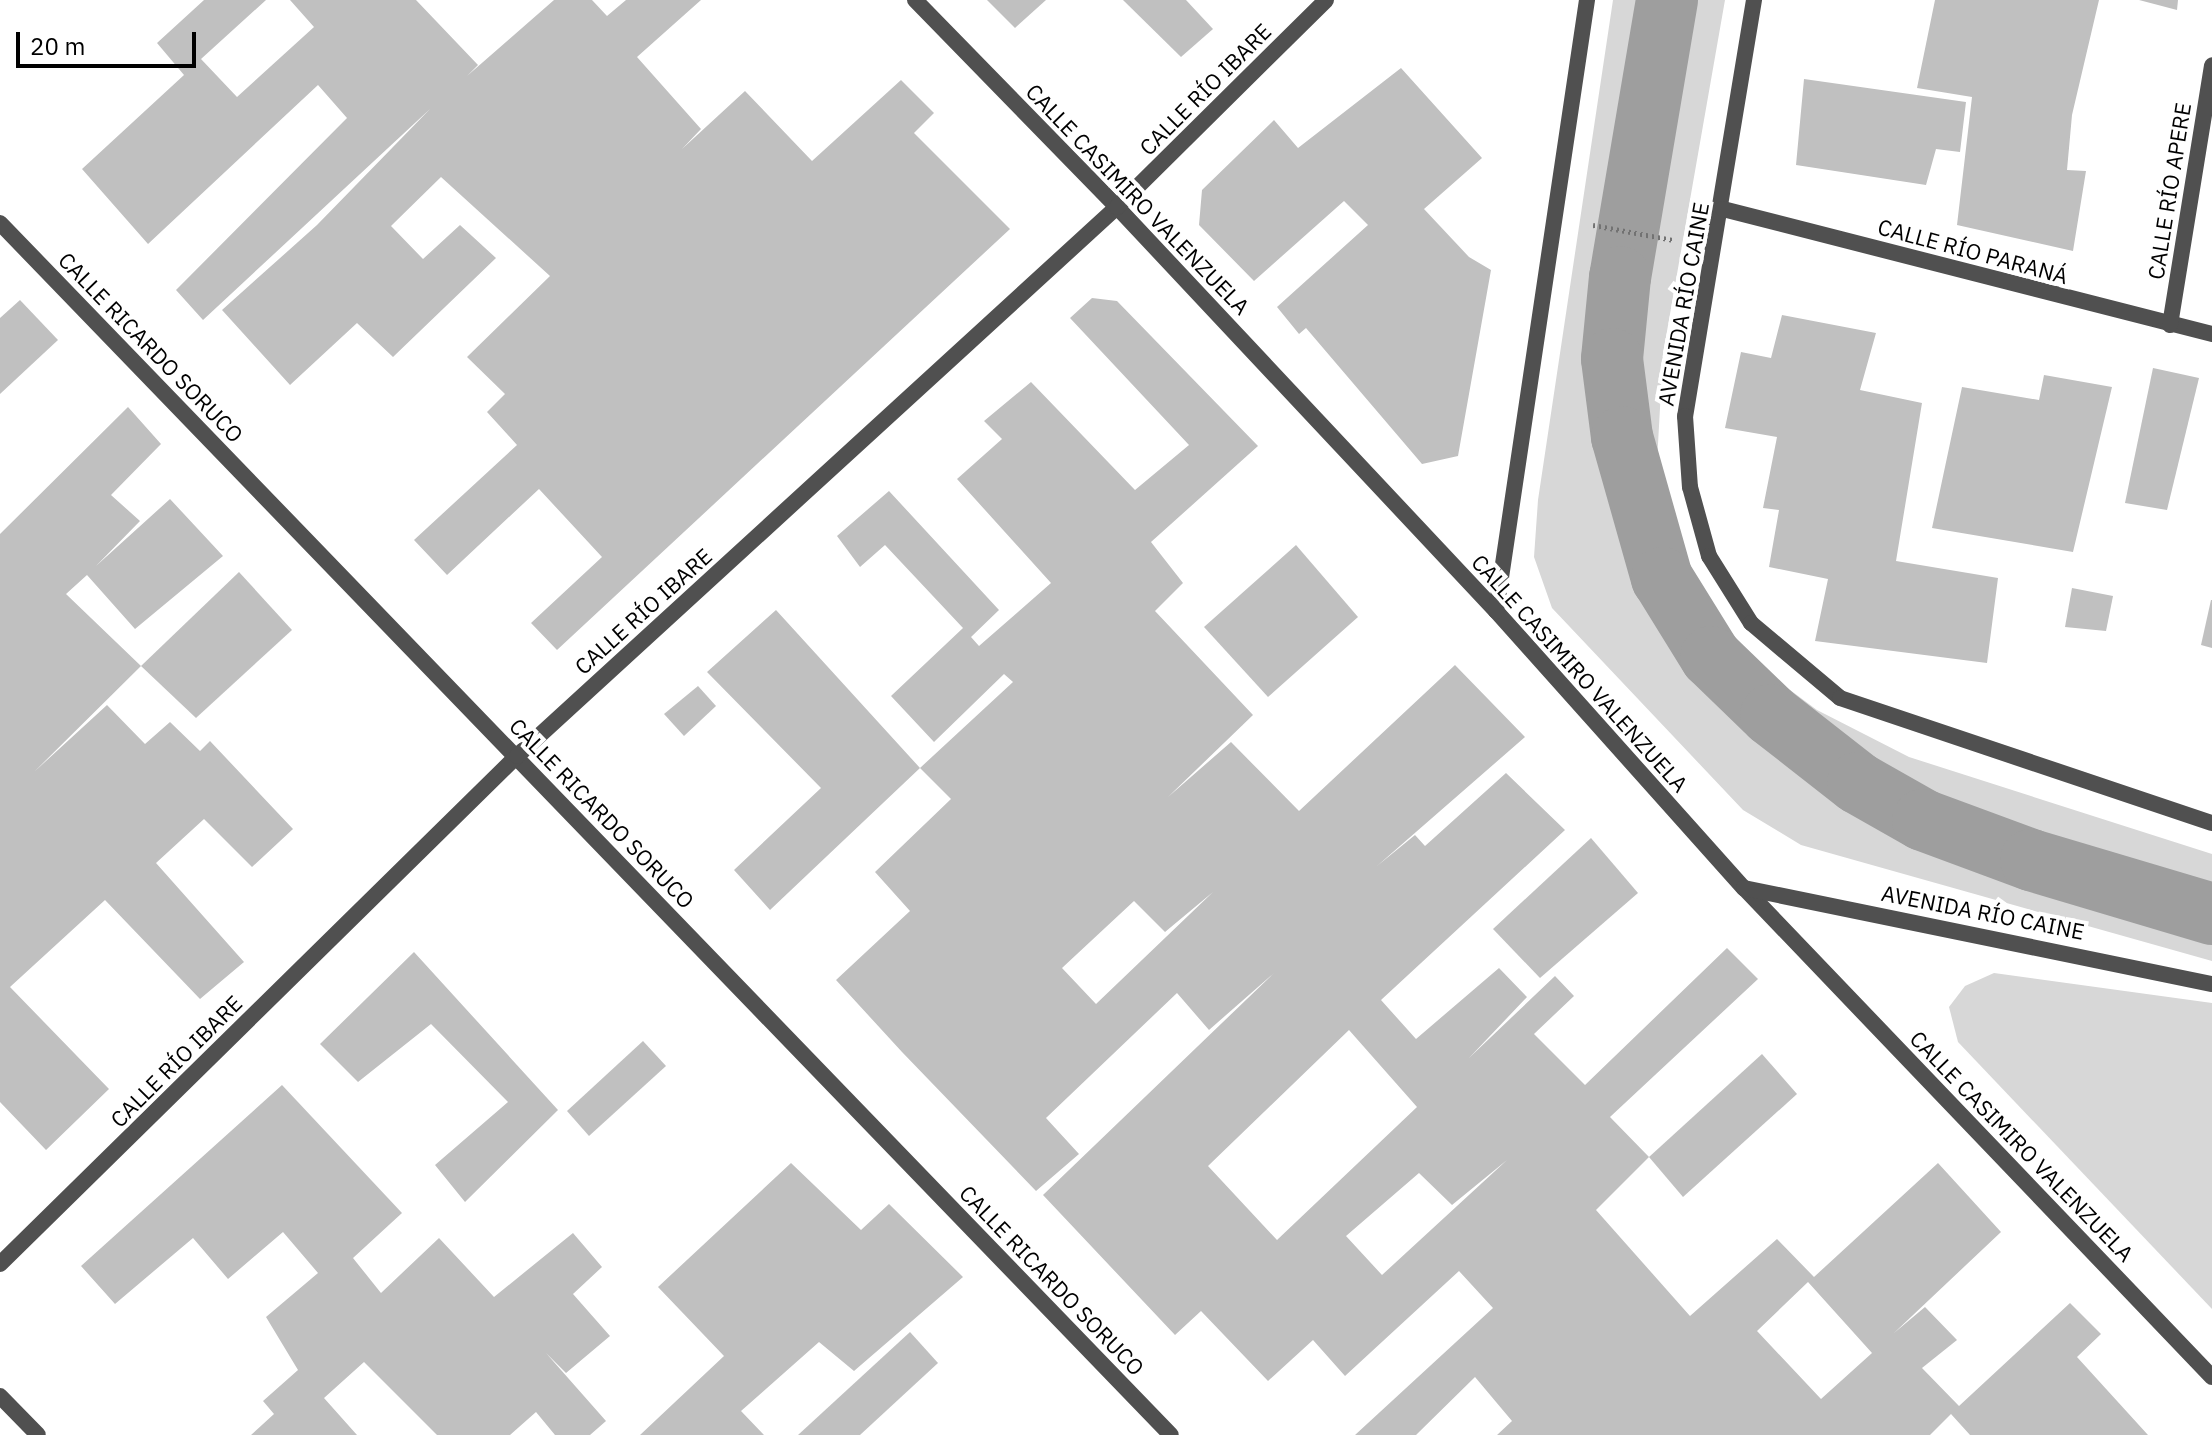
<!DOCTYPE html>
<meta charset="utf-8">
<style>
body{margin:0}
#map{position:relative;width:2212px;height:1435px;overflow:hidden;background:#fff;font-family:"IBM Plex Sans",sans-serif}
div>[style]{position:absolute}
.green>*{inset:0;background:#d7d7d7}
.canal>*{height:62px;margin:-31px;padding:0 31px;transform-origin:31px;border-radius:31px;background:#9e9e9e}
.building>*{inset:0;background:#c0c0c0}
.path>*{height:5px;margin-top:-2.5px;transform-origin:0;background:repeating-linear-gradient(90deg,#727272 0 2px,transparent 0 6px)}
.minor>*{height:16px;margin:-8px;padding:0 8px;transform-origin:8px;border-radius:8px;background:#505050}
.tertiary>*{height:16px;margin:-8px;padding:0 8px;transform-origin:8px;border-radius:8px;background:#505050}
span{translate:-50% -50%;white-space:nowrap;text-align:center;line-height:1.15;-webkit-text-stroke:8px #fff;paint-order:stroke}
.street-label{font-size:22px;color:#000}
.scale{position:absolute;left:16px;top:32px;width:180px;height:36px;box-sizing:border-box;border:4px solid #000;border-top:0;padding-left:10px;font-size:24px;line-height:28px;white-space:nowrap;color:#000;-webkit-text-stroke:6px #fff;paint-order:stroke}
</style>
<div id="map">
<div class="green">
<div style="clip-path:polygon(1613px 0,1725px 0,1663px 354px,1657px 462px,1673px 533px,1710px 605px,1759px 667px,1817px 710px,1909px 757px,2212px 854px,2212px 961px,1801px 845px,1743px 810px,1552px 608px,1534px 557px,1538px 500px)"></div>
<div style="clip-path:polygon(1994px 973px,2212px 1003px,2212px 1309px,1958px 1042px,1949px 1007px,1965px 986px)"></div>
</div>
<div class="canal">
<div style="left:1667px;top:0;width:281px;rotate:99.6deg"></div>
<div style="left:1620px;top:277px;width:82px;rotate:95.6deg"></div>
<div style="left:1612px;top:359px;width:79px;rotate:82.7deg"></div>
<div style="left:1622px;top:437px;width:147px;rotate:74.2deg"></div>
<div style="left:1662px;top:578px;width:93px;rotate:58.2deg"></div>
<div style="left:1711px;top:657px;width:83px;rotate:44deg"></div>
<div style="left:1771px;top:715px;width:110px;rotate:38deg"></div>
<div style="left:1858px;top:783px;width:75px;rotate:29.6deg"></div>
<div style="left:1923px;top:820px;width:115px;rotate:20.3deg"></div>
<div style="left:2031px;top:860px;width:189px;rotate:16.6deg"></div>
</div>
<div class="building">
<div style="clip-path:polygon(204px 0,266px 0,201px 59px,237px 97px,314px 27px,290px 0,416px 0,478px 65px,467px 76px,554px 0,592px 0,607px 16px,626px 0,701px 0,637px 57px,701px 129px,682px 149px,745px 91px,812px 161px,901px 80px,934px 113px,914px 133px,1010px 229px,557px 650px,531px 623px,602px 557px,539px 489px,447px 575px,414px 540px,517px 445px,487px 412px,505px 394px,467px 357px,550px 276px,441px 177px,391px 226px,423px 259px,460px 225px,496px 258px,393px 357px,357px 323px,290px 385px,222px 310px,317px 225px,430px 109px,203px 320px,176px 290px,347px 118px,318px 85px,148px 244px,82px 169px,184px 75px,157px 43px)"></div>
<div style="clip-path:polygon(987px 0,1046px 0,1015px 28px)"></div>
<div style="clip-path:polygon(1123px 0,1186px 0,1213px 29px,1181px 57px)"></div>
<div style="clip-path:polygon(1935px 0,2099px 0,2072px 115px,2067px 170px,2086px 171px,2073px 251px,1957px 225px,1972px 97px,1917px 88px)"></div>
<div style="clip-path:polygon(2139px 0,2178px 0,2177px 10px)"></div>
<div style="clip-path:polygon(1401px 68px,1482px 158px,1424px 209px,1469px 257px,1491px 270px,1458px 456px,1422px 464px,1306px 328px,1299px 334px,1277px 307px,1368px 225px,1344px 201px,1254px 281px,1199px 225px,1202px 190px,1274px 120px,1298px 148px)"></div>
<div style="clip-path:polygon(1804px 79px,1966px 102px,1960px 152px,1936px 149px,1926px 185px,1796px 165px)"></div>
<div style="clip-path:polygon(evenodd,1092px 298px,1117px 301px,1258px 446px,1151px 542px,1183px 583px,1155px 611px,1253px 715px,1168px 797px,1231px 742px,1299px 811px,1455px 665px,1525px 737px,1377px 866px,1415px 835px,1425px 846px,1506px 773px,1565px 830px,1381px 1000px,1416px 1039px,1499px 968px,1527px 997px,1469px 1058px,1555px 976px,1574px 996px,1534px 1034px,1585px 1085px,1727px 948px,1758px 979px,1610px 1117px,1649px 1157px,1596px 1210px,1690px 1316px,1777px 1239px,1814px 1277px,1938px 1163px,2001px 1232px,1894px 1333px,1925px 1307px,1957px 1340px,1922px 1368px,1959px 1406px,2070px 1303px,2101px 1334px,2077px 1357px,2148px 1435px,1970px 1435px,1951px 1414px,1930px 1435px,1497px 1435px,1512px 1421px,1475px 1377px,1416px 1435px,1355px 1435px,1493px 1308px,1459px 1271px,1345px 1376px,1313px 1340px,1268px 1381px,1201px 1311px,1175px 1335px,1043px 1195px,1274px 973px,1209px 1030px,1177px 993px,1046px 1118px,1079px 1154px,1036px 1191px,902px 1052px,836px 980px,910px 911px,875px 872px,951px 799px,920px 768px,1013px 682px,1004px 674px,934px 742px,891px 696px,963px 628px,885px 545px,860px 567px,837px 536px,889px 491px,999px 610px,971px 637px,979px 646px,1051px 583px,957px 479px,1002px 439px,984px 421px,1031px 382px,1135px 490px,1189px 445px,1070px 318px,1092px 298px,1213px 892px,1096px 1004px,1062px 968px,1134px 901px,1165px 932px,1213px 892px,1092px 298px,1349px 1030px,1417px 1107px,1277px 1240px,1208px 1166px,1349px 1030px,1092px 298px,1507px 1160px,1382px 1275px,1346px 1236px,1419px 1173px,1452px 1205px,1507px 1160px,1092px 298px,1808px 1282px,1872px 1353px,1821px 1399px,1757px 1331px,1808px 1282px)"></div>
<div style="clip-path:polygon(20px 300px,58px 340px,0 394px,0 318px)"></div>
<div style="clip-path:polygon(1782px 315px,1876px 333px,1860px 390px,1922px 403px,1896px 561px,1998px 578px,1987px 663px,1815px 641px,1828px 579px,1769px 567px,1779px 510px,1763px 508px,1777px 437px,1725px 428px,1741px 352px,1771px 358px)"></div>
<div style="clip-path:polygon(2153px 368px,2199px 378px,2167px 510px,2125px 503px)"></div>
<div style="clip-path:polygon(2044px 375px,2112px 387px,2073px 552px,1932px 528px,1962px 387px,2039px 400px)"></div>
<div style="clip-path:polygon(128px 407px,161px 444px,111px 495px,140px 521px,96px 566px,170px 499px,223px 556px,135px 629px,87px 575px,66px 594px,141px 666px,34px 772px,107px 705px,145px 744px,170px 722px,200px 751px,210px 741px,293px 829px,252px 867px,204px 819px,156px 863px,244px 962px,200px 999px,105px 900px,10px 987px,109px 1089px,46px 1150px,0 1102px,0 534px)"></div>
<div style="clip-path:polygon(1296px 545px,1358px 617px,1268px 697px,1204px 627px)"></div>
<div style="clip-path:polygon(239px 572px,292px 630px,196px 718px,141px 666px)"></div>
<div style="clip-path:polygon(2072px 588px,2113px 596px,2106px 631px,2065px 627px)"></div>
<div style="clip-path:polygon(2211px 600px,2212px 600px,2212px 648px,2201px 645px)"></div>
<div style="clip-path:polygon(776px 610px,920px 768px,770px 910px,734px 870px,821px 788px,707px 672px)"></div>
<div style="clip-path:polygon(698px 686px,716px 706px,684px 736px,664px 714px)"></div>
<div style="clip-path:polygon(1591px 838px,1638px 893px,1540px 978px,1493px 929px)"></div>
<div style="clip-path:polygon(414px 952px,558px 1110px,465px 1202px,435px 1165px,508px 1102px,431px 1024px,358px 1082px,320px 1044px)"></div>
<div style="clip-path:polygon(643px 1041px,666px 1066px,589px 1136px,567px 1111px)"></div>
<div style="clip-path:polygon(1762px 1054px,1797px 1094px,1683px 1197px,1649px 1157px)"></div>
<div style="clip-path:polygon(282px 1085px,402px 1213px,353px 1258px,381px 1293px,439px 1238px,494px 1297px,573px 1233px,602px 1267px,573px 1294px,610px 1336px,566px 1373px,546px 1353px,606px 1421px,590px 1435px,555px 1435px,536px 1412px,510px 1435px,437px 1435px,364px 1362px,324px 1398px,357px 1435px,251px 1435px,274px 1414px,263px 1401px,298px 1370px,266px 1317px,318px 1273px,283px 1232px,228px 1279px,193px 1238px,115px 1304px,81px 1266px)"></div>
<div style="clip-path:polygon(791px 1163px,861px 1230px,889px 1204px,963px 1277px,854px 1371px,819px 1342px,741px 1411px,764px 1435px,640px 1435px,724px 1356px,658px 1287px)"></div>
<div style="clip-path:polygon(910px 1332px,938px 1363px,860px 1435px,798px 1435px)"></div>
</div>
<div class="path">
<div style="left:1593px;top:225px;width:81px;rotate:10.6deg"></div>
</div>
<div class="minor">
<div style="left:915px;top:0;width:289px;rotate:45.7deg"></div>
<div style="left:1117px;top:207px;width:554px;rotate:46.83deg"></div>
<div style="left:1496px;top:611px;width:372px;rotate:48.2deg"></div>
<div style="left:1744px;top:888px;width:677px;rotate:46.26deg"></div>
<div style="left:1754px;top:0;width:422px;rotate:99.4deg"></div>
<div style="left:1685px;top:416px;width:71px;rotate:86deg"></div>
<div style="left:1690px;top:487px;width:72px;rotate:74.6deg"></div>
<div style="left:1709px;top:556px;width:79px;rotate:57.9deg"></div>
<div style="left:1751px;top:623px;width:116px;rotate:40.1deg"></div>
<div style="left:1840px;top:698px;width:392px;rotate:18.6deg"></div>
<div style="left:1723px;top:209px;width:505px;rotate:14.34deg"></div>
<div style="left:0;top:223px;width:1685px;rotate:45.99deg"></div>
<div style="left:2170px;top:325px;width:263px;rotate:-80.8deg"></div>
<div style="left:1496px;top:611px;width:618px;rotate:-81.53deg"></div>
<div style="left:1744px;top:888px;width:478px;rotate:11.6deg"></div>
<div style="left:0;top:1264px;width:725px;rotate:-44.5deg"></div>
<div style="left:517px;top:756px;width:813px;rotate:-42.46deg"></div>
<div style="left:1117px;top:207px;width:294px;rotate:-44.7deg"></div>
</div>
<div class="tertiary">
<div style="left:0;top:1396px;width:54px;rotate:45.7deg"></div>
</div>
<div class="street-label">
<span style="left:1205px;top:89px;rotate:-45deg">CALLE RÍO IBARE</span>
<span style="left:2169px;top:191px;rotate:-81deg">CALLE RÍO APERE</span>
<span style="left:1138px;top:199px;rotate:46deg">CALLE CASIMIRO VALENZUELA</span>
<span style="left:1973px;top:251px;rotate:15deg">CALLE RÍO PARANÁ</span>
<span style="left:1683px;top:304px;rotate:-80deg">AVENIDA RÍO CAINE</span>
<span style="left:151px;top:347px;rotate:46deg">CALLE RICARDO SORUCO</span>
<span style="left:643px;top:611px;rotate:-42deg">CALLE RÍO IBARE</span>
<span style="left:1580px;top:673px;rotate:48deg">CALLE CASIMIRO VALENZUELA</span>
<span style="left:602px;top:813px;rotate:46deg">CALLE RICARDO SORUCO</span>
<span style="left:1983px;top:912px;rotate:11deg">AVENIDA RÍO CAINE</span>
<span style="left:176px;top:1061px;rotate:-45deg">CALLE RÍO IBARE</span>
<span style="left:2022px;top:1146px;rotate:46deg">CALLE CASIMIRO VALENZUELA</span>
<span style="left:1052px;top:1280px;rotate:46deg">CALLE RICARDO SORUCO</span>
</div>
<div class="scale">20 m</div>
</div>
